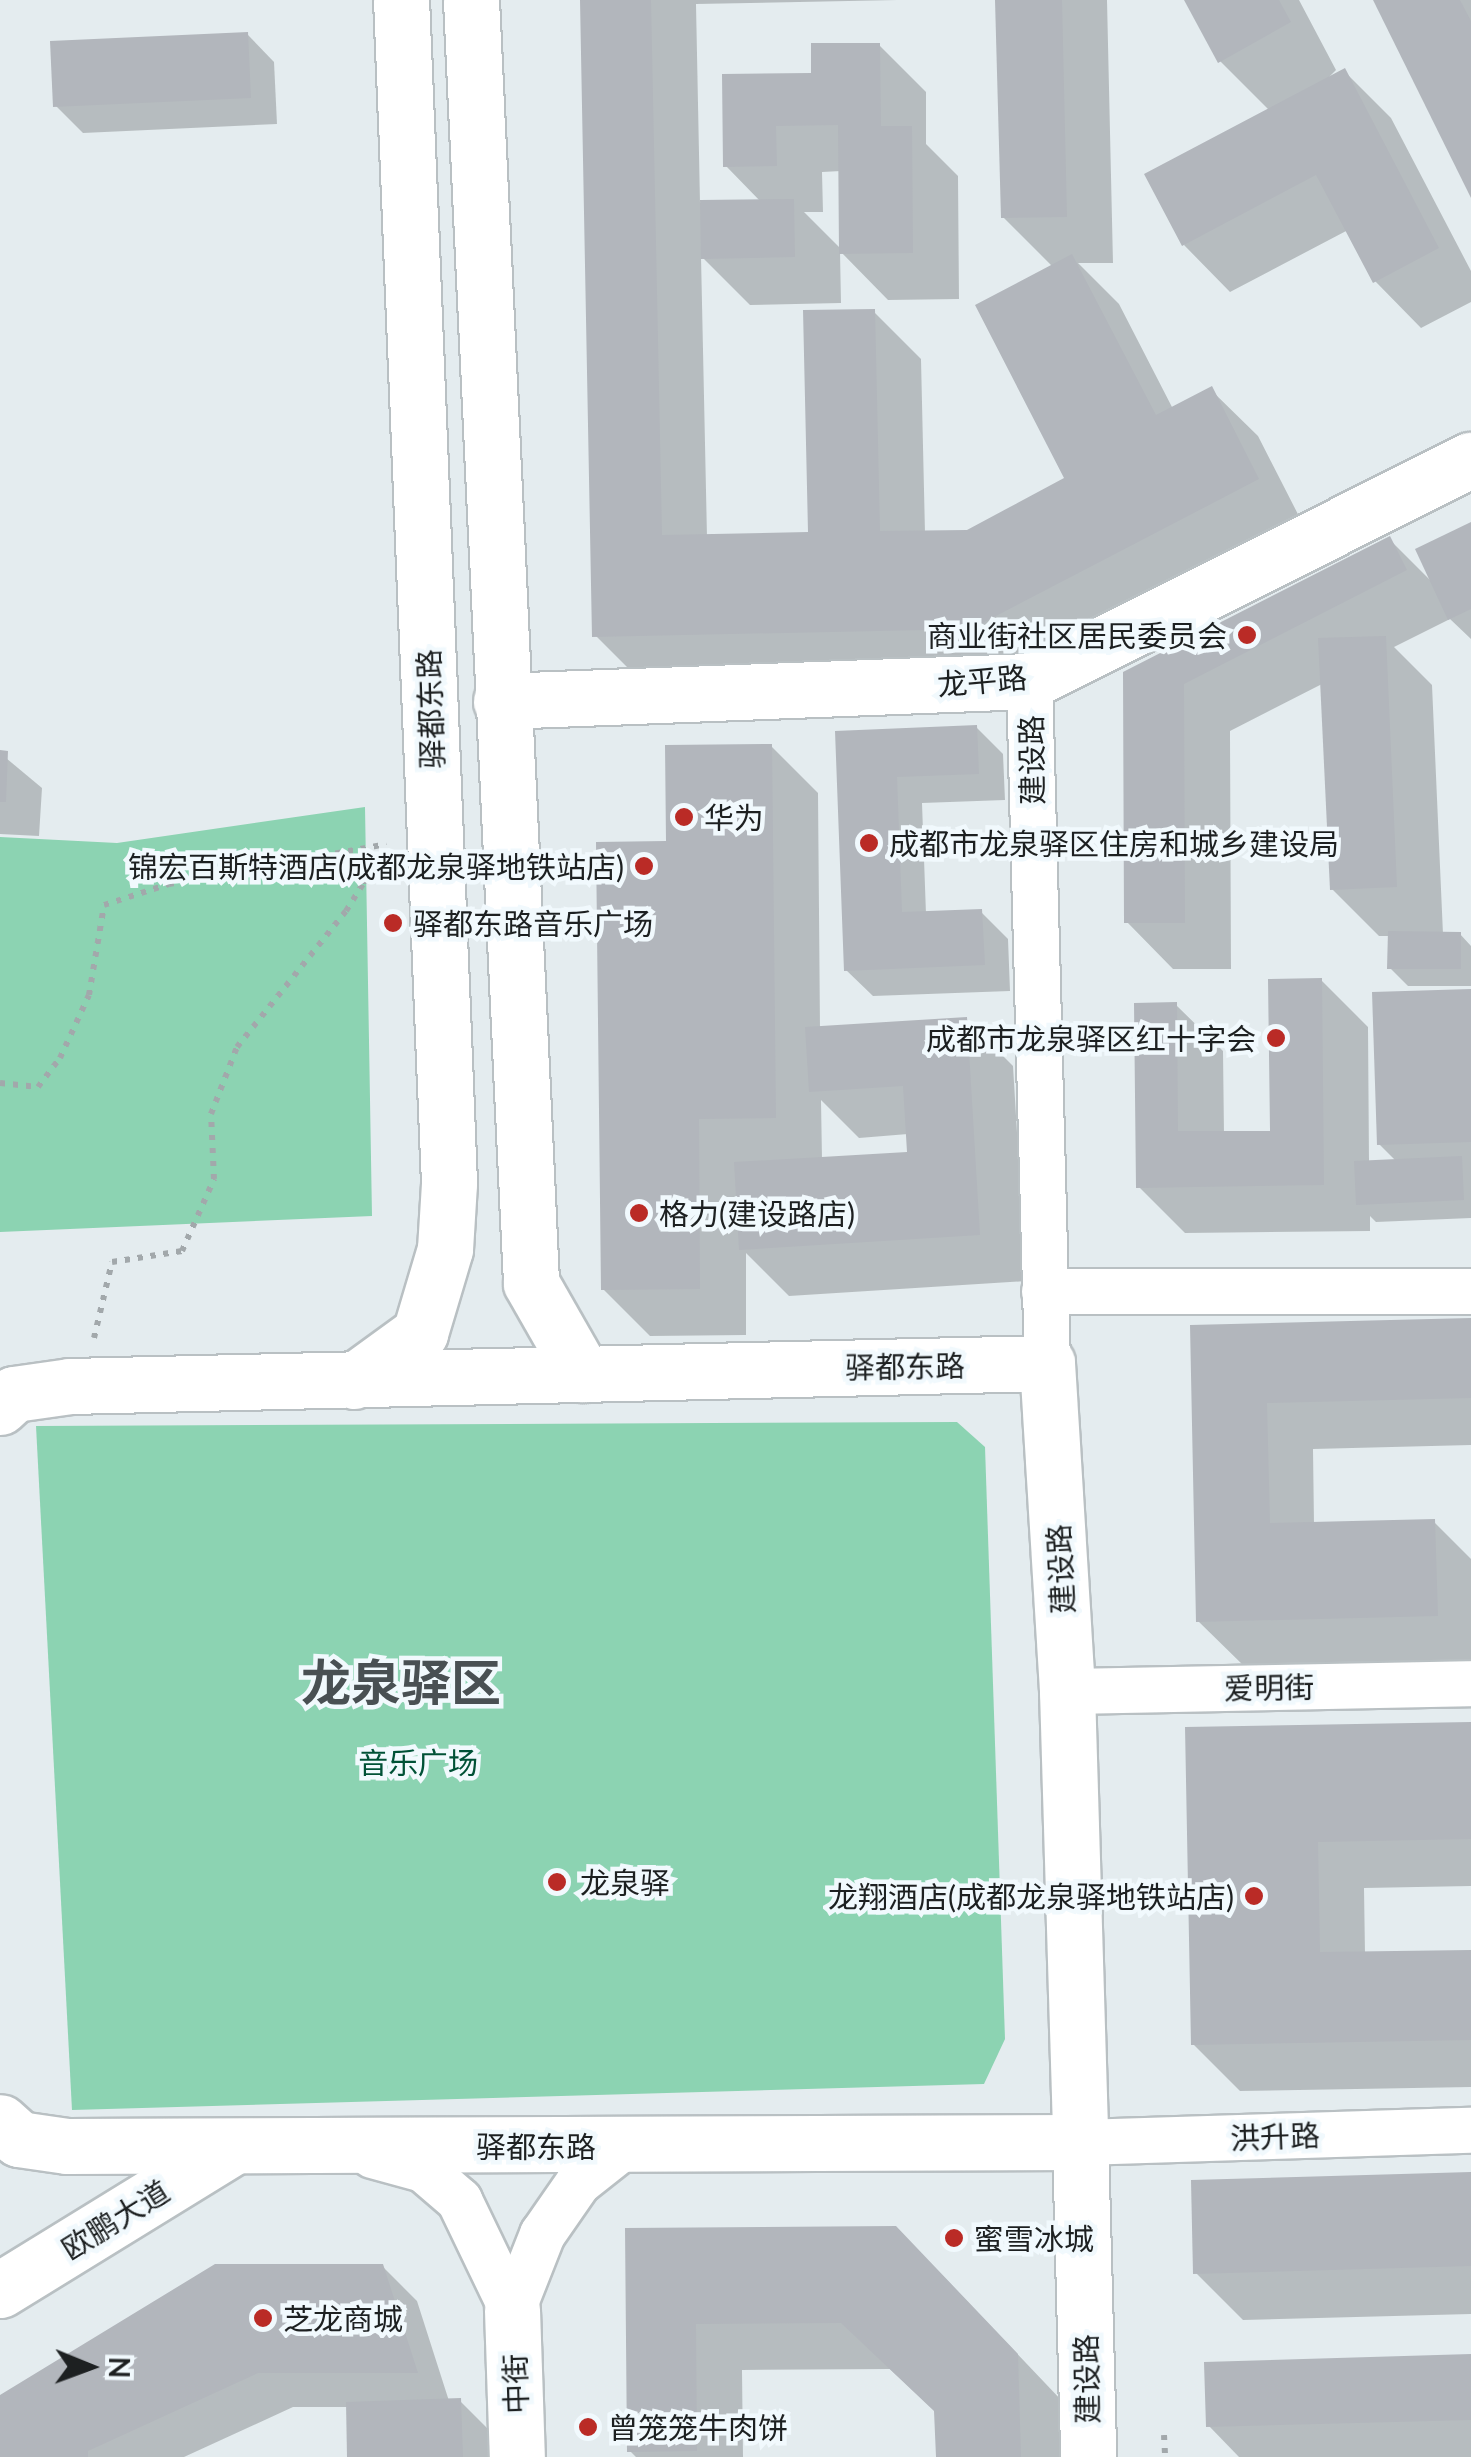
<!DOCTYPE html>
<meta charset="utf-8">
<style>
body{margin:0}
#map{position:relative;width:1471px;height:2457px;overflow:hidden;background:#e4ecef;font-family:Lato,"Noto Sans SC",sans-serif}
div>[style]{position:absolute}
.green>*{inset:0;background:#8cd3b2}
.shadow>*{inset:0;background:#0003}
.building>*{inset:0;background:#b2b6bc}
.path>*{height:6px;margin-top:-3px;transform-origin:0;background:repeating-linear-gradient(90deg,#a2a8ab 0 5px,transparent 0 13px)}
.roads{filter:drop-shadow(2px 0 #b9c0c3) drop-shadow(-2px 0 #b9c0c3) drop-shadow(0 2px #b9c0c3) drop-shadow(0 -2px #b9c0c3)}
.street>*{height:45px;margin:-22.5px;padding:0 22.5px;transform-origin:22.5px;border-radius:22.5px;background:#fff}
.secondary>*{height:55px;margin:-27.5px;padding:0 27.5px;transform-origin:27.5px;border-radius:27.5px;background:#fff}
.highway>*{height:55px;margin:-27.5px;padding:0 27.5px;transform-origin:27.5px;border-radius:27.5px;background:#fff}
.dots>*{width:28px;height:28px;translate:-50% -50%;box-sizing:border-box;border:5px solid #f1f9fd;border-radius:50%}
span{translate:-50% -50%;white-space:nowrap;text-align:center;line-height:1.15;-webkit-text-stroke:9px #f1f9fd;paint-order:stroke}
.poi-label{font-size:30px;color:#1d2021}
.right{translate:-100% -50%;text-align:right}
.left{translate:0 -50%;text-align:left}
.street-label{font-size:30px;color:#1d2021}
.park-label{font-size:30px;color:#005136}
.town-label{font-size:50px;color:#495053;font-weight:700}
.north{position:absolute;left:40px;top:2317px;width:100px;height:100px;-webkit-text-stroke:8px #f1f9fd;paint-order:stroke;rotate:91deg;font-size:28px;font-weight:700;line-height:40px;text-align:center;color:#1d2021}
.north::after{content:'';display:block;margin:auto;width:35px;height:45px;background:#1d2021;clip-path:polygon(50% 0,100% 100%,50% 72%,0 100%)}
</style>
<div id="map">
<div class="green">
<div style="clip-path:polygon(365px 807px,372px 1216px,0 1232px,0 837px,117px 843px)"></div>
<div style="clip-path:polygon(957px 1422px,985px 1447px,1005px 2039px,984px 2084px,72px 2110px,36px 1426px)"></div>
</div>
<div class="shadow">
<div style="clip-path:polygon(evenodd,582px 0,898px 0,696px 4px,700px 203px,761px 202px,726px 166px,813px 76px,879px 45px,926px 92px,926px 144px,958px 176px,959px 299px,888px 300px,840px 251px,841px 303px,750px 305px,701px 256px,707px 537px,811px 535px,874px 312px,921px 359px,925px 533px,967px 532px,1067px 479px,1053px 267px,1003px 217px,998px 0,1107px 0,1113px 263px,1078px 263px,1119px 304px,1173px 409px,1211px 390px,1258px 436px,1304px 526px,1019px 675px,642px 682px,595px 635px,582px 0,841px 171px,841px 249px,804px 212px,823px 212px,822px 172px,841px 171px)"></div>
<div style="clip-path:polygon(1187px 0,1299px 0,1336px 70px,1326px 80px,1344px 71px,1391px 118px,1471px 271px,1471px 302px,1421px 328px,1375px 281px,1348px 230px,1230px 292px,1184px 245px,1269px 110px,1220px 61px)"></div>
<div style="clip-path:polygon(1376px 0,1471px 0,1471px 192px)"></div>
<div style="clip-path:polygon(248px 35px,274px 62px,277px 124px,83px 133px,56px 106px)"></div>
<div style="clip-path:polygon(1471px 525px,1471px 639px,1450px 619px,1394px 647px,1432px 685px,1443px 934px,1460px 934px,1471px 946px,1471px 986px,1408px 986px,1390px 968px,1390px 936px,1379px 936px,1332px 889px,1322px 684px,1230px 731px,1231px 969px,1173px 969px,1127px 922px,1126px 673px,1389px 539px,1432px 582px)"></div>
<div style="clip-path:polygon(976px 727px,1003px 754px,1005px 800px,922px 803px,926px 914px,981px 912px,1008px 939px,1010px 991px,873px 996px,846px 970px,837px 733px)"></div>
<div style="clip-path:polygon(evenodd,771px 746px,818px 793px,820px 1028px,966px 1019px,1013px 1066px,1026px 1281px,789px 1296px,746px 1253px,746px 1335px,650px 1336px,603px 1289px,669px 844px,771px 746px,821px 1100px,859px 1138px,908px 1134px,910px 1154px,822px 1159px,821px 1100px)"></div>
<div style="clip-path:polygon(0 753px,42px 788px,39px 836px,0 834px)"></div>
<div style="clip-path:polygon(1321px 980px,1368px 1027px,1369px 1162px,1396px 1161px,1379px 1144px,1471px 991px,1471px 1218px,1376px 1222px,1370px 1216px,1370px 1231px,1185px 1233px,1138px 1186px,1176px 1005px,1223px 1051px,1224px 1134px,1273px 1133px)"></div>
<div style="clip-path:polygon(1471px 1321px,1471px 1445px,1313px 1449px,1314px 1524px,1434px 1522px,1471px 1559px,1471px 1663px,1245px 1667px,1198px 1621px,1193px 1327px)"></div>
<div style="clip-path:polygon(1471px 1724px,1471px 1886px,1364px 1888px,1365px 1954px,1471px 1952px,1471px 2087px,1240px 2091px,1193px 2044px,1188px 1729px)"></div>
<div style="clip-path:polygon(1471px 2174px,1471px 2314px,1243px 2320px,1196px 2273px)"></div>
<div style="clip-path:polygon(628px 2231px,943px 2276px,1064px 2403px,1066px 2457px,938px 2457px,937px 2413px,890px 2369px,742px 2370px,743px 2457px,636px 2457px,630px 2451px)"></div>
<div style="clip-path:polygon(382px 2266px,417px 2301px,449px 2401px,460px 2401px,507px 2448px,508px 2457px,350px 2457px,348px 2407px,293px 2407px,184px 2457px,0 2457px,0 2398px)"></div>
<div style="clip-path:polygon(1471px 2356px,1471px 2457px,1239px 2457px,1209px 2426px)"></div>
</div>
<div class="building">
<div style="clip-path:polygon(580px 0,651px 0,662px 535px,808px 532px,803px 310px,875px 309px,880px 531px,967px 530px,1064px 478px,975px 305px,1072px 254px,1156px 415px,1212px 386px,1259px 479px,971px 629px,592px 637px)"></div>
<div style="clip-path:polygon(995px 0,1062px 0,1067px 217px,1001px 218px)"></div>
<div style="clip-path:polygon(1184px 0,1279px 0,1291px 22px,1218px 63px)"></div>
<div style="clip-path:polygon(1373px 0,1460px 0,1471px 21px,1471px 198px)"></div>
<div style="clip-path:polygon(248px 32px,251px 98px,53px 107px,50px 41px)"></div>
<div style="clip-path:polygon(811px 43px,880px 43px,881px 126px,912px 126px,913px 253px,839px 254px,838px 125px,776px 126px,777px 166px,723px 167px,722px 74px,811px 73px)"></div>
<div style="clip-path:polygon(1345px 68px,1439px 248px,1373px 283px,1316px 175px,1182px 246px,1144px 174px)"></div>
<div style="clip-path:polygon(794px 199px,795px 257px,701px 259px,700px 200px)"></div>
<div style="clip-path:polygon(1471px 522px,1471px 609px,1448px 620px,1415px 549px)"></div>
<div style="clip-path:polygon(1390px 536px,1407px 570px,1184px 684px,1185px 923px,1124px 923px,1123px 672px)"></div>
<div style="clip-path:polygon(1386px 636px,1397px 887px,1330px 890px,1318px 638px)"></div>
<div style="clip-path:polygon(977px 725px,979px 774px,897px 777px,902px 912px,982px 909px,985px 965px,844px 971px,835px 731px)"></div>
<div style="clip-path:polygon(772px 744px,776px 1118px,699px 1119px,700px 1289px,601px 1290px,596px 842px,666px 841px,665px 745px)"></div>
<div style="clip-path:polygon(0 750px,8px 751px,6px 802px,0 802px)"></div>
<div style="clip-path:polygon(1388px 931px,1461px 932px,1461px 969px,1387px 969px)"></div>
<div style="clip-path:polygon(1322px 978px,1324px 1185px,1136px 1188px,1134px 1003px,1177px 1002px,1178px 1131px,1270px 1131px,1268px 979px)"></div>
<div style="clip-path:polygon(1471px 989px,1471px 1142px,1377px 1145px,1372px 992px)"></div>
<div style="clip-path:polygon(967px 1017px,980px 1235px,739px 1250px,734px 1162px,907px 1152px,903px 1086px,809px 1092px,805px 1027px)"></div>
<div style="clip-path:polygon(1462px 1156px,1464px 1200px,1356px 1205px,1354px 1161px)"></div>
<div style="clip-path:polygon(1471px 1318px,1471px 1398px,1267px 1403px,1270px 1523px,1435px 1519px,1438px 1616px,1196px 1622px,1190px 1325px)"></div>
<div style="clip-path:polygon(1471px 1722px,1471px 1839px,1318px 1842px,1320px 1952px,1471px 1950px,1471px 2040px,1191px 2045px,1185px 1727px)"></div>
<div style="clip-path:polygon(1471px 2172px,1471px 2266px,1193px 2274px,1191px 2180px)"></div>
<div style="clip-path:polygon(896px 2226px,1018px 2354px,1021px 2457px,936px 2457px,934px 2411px,841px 2323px,696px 2324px,697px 2451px,627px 2452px,625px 2228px)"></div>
<div style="clip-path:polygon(215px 2264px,383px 2264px,418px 2373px,258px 2373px,88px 2451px,88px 2457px,0 2457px,0 2395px)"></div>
<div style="clip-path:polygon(1471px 2354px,1471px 2420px,1206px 2427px,1204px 2362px)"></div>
<div style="clip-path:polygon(461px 2398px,463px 2457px,347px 2457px,346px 2402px)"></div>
</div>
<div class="path">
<div style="left:0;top:1083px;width:38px;rotate:6deg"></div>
<div style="left:38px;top:1087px;width:36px;rotate:-53deg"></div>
<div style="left:60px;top:1058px;width:69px;rotate:-65.3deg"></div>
<div style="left:89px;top:995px;width:91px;rotate:-80.5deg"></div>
<div style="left:104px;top:905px;width:68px;rotate:-17.9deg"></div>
<div style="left:169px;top:884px;width:221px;rotate:-10.4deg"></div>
<div style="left:94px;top:1338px;width:78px;rotate:-76.7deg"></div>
<div style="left:112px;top:1262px;width:71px;rotate:-8.9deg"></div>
<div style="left:182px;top:1251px;width:79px;rotate:-66deg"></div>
<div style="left:214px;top:1179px;width:65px;rotate:-92.6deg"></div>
<div style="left:211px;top:1114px;width:72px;rotate:-68.8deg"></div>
<div style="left:237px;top:1047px;width:174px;rotate:-51.3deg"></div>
<div style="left:346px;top:911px;width:32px;rotate:-58deg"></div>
<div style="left:363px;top:884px;width:38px;rotate:-79deg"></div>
<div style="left:1164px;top:2435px;width:22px;rotate:87deg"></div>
</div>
<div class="roads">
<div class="street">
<div style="left:1029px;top:681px;width:682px;rotate:88.49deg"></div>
<div style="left:1044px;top:1291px;width:427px"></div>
<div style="left:1067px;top:1691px;width:404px;rotate:-1.1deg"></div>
<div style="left:1080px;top:2142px;width:391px;rotate:-1.8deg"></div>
<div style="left:372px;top:2155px;width:53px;rotate:15.4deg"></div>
<div style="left:423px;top:2169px;width:48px;rotate:40.7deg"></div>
<div style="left:459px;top:2200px;width:122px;rotate:64.3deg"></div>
<div style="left:512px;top:2310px;width:82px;rotate:-68.5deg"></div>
<div style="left:542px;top:2234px;width:63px;rotate:-55.3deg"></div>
<div style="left:578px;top:2182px;width:60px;rotate:-38.2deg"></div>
</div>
<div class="secondary">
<div style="left:501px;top:701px;width:528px;rotate:-2.17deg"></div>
<div style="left:1029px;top:681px;width:494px;rotate:-26.6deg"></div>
<div style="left:1080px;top:2142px;width:315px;rotate:88.5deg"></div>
<div style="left:512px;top:2310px;width:147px;rotate:88.1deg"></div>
</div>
<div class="highway">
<div style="left:471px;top:0;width:1284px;rotate:87.32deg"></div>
<div style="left:531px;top:1283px;width:105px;rotate:60.3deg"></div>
<div style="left:354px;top:1381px;width:82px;rotate:-36deg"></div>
<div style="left:420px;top:1333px;width:88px;rotate:-73.4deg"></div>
<div style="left:445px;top:1249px;width:66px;rotate:-86.5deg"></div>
<div style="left:449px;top:1183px;width:1184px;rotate:-92.32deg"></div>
<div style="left:0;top:1407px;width:19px;rotate:-43deg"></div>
<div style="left:14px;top:1394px;width:57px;rotate:-8.1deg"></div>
<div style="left:70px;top:1386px;width:977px;rotate:-1.35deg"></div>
<div style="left:1047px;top:1363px;width:329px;rotate:86.5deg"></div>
<div style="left:1067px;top:1691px;width:451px;rotate:88.3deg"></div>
<div style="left:1080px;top:2142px;width:1013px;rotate:179.77deg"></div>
<div style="left:67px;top:2146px;width:49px;rotate:-171.7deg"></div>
<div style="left:19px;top:2139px;width:25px;rotate:-138deg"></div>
<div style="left:0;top:2290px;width:271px;rotate:-31.6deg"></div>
</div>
</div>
<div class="dots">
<div style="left:1247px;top:635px;background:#ba2b26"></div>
<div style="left:684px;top:817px;background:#ba2b26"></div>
<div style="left:869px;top:843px;background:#ba2b26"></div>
<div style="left:644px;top:866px;background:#ba2b26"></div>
<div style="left:393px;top:923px;background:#ba2b26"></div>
<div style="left:1276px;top:1038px;background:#ba2b26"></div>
<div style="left:639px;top:1213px;background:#ba2b26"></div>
<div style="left:557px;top:1882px;background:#ba2b26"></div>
<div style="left:1254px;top:1896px;background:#ba2b26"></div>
<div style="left:954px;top:2238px;background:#ba2b26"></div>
<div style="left:263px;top:2318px;background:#ba2b26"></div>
<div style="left:588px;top:2427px;background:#ba2b26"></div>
</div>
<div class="poi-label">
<span class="right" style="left:1227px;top:635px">商业街社区居民委员会</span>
<span class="left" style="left:704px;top:817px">华为</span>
<span class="left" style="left:889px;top:843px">成都市龙泉驿区住房和城乡建设局</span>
<span class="right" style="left:624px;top:866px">锦宏百斯特酒店(成都龙泉驿地铁站店)</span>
<span class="left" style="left:413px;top:923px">驿都东路音乐广场</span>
<span class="right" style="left:1256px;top:1038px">成都市龙泉驿区红十字会</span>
<span class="left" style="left:659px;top:1213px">格力(建设路店)</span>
<span class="left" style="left:580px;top:1882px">龙泉驿</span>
<span class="right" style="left:1234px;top:1896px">龙翔酒店(成都龙泉驿地铁站店)</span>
<span class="left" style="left:974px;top:2238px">蜜雪冰城</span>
<span class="left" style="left:283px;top:2318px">芝龙商城</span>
<span class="left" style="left:608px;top:2427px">曾笼笼牛肉饼</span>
</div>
<div class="street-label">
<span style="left:982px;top:680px;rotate:-5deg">龙平路</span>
<span style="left:430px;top:709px;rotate:-92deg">驿都东路</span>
<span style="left:1031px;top:760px;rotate:-91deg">建设路</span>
<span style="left:905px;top:1366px;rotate:-1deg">驿都东路</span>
<span style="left:1060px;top:1569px;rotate:-93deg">建设路</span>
<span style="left:1269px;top:1687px;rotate:-1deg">爱明街</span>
<span style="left:1275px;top:2136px;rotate:-2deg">洪升路</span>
<span style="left:536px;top:2146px">驿都东路</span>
<span style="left:115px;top:2219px;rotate:-32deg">欧鹏大道</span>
<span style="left:1086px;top:2379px;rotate:-91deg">建设路</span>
<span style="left:515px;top:2384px;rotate:-92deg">中街</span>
</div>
<div class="park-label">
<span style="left:418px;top:1762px">音乐广场</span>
</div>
<div class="town-label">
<span style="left:401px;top:1683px">龙泉驿区</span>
</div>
<div class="north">N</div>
</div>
